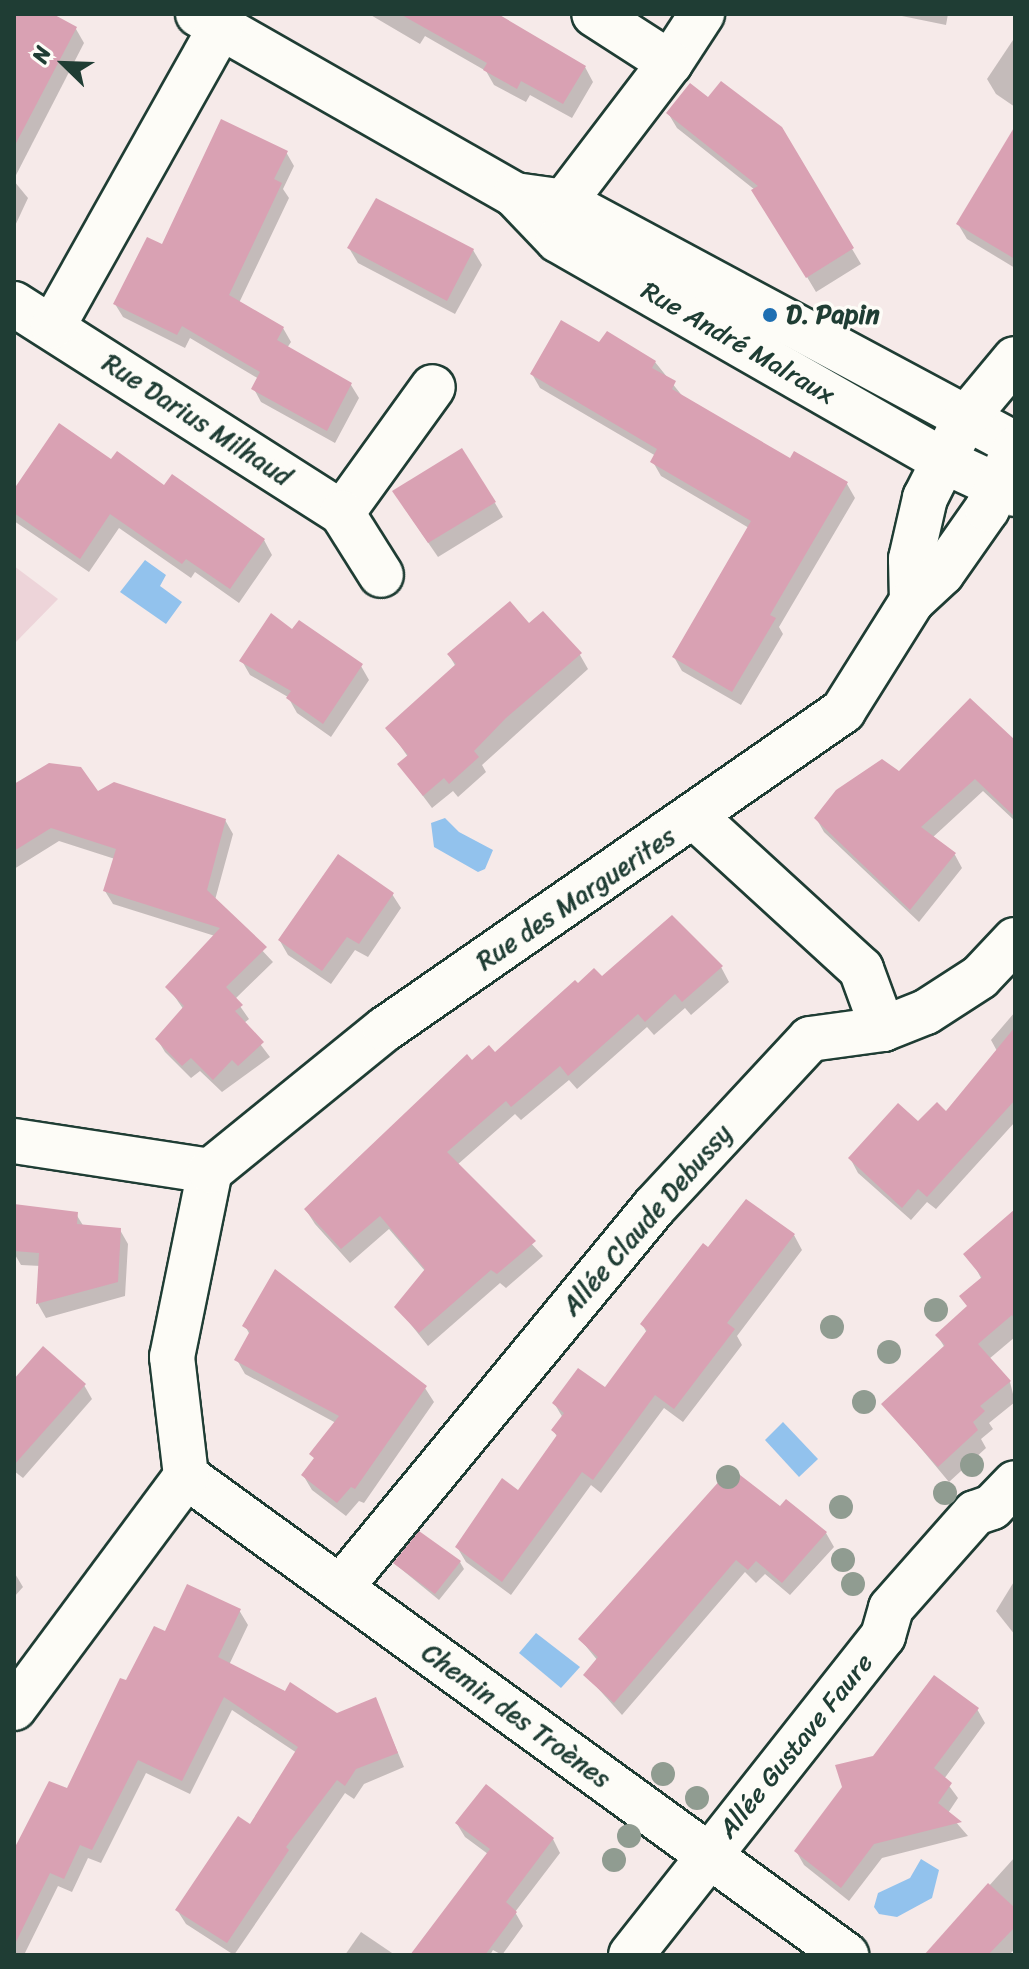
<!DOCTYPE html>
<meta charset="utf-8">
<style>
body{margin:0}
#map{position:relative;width:1029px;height:1969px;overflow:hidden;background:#f6eae9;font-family:Sriracha,sans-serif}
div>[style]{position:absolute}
.built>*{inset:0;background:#edd4d9}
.water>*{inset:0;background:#92c2ed}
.shadow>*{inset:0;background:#0003}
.building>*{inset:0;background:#d9a1b3}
.roads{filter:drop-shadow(2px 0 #1f3d34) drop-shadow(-2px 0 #1f3d34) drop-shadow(0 2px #1f3d34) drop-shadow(0 -2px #1f3d34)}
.minor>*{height:44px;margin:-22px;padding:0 22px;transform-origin:22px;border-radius:22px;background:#fdfcf7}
.trees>*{width:24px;height:24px;margin:-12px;border-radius:50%;background:#909c91}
.dots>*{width:22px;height:22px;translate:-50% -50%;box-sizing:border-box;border:4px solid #fdfcf7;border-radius:50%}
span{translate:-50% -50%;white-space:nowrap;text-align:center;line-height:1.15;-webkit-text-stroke:7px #fdfcf7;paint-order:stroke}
.poi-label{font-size:26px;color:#1f3d34;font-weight:700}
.left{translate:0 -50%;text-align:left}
.street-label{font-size:26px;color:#1f3d34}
.frame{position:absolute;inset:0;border:16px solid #1f3d34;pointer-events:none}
.north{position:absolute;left:24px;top:24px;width:80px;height:80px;-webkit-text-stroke:6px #fdfcf7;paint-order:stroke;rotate:293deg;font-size:22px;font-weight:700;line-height:32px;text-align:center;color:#1f3d34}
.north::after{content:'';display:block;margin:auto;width:28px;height:36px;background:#1f3d34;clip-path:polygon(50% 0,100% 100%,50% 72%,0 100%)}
</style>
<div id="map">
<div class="built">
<div style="clip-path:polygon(14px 566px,58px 599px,14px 644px)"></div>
</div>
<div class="water">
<div style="clip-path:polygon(145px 560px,166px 575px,160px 586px,182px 602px,166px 624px,120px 592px)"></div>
<div style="clip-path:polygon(445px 818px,459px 832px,493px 850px,485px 869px,478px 872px,434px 847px,431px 823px)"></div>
<div style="clip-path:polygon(783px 1422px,818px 1459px,799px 1477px,765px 1440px)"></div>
<div style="clip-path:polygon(536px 1633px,580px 1667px,561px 1688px,519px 1653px)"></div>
<div style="clip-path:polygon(921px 1859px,939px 1870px,932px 1898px,897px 1917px,879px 1914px,874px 1907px,878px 1893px,910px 1878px)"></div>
</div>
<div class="shadow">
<div style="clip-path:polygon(14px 14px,49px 14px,76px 29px,84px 43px,14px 179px)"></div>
<div style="clip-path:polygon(369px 14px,495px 14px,585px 67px,593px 82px,572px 118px,530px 95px,526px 102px,494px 85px,486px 71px,425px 36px,420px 44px)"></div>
<div style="clip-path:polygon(892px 14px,948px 14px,946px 25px)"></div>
<div style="clip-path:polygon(1015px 37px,1015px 107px,996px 94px,987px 79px)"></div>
<div style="clip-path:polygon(709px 100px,780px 128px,861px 264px,816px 292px,755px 190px,677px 128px,668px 113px)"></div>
<div style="clip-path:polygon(1015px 130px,1015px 268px,967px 239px,958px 224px)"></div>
<div style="clip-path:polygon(286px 152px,294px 166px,283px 189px,289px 198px,239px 303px,283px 328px,291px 342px,287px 348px,351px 385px,359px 398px,335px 443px,261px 402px,254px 389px,259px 379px,190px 338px,185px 348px,123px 317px,115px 304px,163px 246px)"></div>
<div style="clip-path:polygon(14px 181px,28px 198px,14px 228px)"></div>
<div style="clip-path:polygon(349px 248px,473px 250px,482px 265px,455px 314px,358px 263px)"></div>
<div style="clip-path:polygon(600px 345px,655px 362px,684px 398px,790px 460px,847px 484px,855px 498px,779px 627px,783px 634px,741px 705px,682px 671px,674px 657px,749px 528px,661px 476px,653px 462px,656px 456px,540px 388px,532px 374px)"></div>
<div style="clip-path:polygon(165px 488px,264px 540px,272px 555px,239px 603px,195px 572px,191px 578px,119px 528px,89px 572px,14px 521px,14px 492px)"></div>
<div style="clip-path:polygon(495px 503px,503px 517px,438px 557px,403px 506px)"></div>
<div style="clip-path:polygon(529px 625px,580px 655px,588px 669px,482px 765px,486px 772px,458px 797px,453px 791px,432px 808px,399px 764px,408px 757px,388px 728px,456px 667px,449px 655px)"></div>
<div style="clip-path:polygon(293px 632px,361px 666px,369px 680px,331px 737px,297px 713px,288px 697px,250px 675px,242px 661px)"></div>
<div style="clip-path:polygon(1015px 742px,1015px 821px,983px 791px,932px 838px,955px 855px,962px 868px,919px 922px,824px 832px,816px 818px,899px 774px)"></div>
<div style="clip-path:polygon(14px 786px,98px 794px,225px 820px,233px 834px,215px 900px,273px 962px,235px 999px,249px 1019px,244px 1023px,270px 1057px,222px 1092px,200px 1071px,191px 1078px,165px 1052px,157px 1039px,184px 1010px,168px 987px,215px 936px,113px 904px,105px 891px,115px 859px,59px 841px,14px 869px)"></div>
<div style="clip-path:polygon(392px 894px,401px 908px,368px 957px,355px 950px,331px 984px,288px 955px,280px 941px)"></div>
<div style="clip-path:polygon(721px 967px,729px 982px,691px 1015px,685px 1008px,654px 1035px,647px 1027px,577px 1089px,569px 1080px,521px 1120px,515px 1114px,457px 1165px,543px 1256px,506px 1288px,500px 1283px,428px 1346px,397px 1307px,425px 1271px,389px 1229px,350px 1263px,315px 1224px,306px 1210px,472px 1063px,495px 1055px,578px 986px,602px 978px)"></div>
<div style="clip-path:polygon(1015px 1012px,1015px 1122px,936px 1209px,927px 1202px,911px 1220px,858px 1173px,850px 1158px,946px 1113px,997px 1051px,991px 1040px)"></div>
<div style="clip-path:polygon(1015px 1212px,1015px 1337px,989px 1359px,1010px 1382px,1015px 1402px,989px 1423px,993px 1429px,981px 1439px,986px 1448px,949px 1482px,884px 1404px,945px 1348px,937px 1335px,968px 1308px,982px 1280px,972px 1261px)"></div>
<div style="clip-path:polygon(76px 1214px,84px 1227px,120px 1230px,128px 1244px,125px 1296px,46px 1318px,38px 1304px,41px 1266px,21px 1265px,14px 1253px,14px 1234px)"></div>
<div style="clip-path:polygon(794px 1235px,802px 1250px,737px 1336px,742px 1345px,683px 1422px,664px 1408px,601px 1493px,591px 1485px,511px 1595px,466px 1562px,457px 1547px,519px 1493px,558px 1438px,553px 1430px,563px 1418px,554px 1403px,605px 1390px,647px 1333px,642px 1324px,709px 1249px)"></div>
<div style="clip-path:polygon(245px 1326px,425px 1388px,434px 1402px,364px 1503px,359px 1501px,346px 1516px,312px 1490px,303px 1475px,315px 1460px,312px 1454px,336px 1423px,245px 1374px,237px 1360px,250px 1335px)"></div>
<div style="clip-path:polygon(14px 1382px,84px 1385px,92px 1399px,23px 1478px,14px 1471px)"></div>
<div style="clip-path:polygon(780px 1509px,826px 1533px,834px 1547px,790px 1595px,765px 1574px,756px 1583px,745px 1572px,622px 1715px,586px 1675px,598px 1661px,580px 1639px)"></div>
<div style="clip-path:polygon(460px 1562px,464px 1569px,439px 1600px,395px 1564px)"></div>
<div style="clip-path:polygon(14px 1572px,23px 1587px,14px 1597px)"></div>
<div style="clip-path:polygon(1015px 1580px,1015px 1635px,996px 1611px)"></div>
<div style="clip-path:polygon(239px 1610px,248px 1625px,229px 1665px,337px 1716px,375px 1699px,404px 1767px,364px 1784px,354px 1799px,345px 1793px,234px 1955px,186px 1924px,177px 1910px,251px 1826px,297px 1753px,232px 1710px,190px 1794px,146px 1773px,101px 1863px,88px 1858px,72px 1892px,58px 1886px,24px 1955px,14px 1955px,14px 1854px,68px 1791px,127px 1683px,166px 1633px)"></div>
<div style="clip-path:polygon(977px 1709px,985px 1723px,944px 1779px,958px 1798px,948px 1813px,968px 1836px,882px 1858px,849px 1901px,804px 1865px,796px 1851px,874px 1757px)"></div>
<div style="clip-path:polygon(457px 1824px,553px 1839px,560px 1853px,515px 1912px,523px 1926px,502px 1955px,493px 1950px,490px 1955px,411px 1955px,488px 1854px,465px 1837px)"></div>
<div style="clip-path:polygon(1015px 1857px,1015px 1949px,1009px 1955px,935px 1955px,932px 1949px)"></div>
<div style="clip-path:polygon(361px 1932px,395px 1955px,345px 1955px)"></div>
</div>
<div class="building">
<div style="clip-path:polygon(14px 14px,53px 14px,77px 27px,14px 147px)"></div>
<div style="clip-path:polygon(400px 14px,498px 14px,586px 66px,563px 104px,521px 81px,517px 89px,483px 70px,487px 63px)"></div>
<div style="clip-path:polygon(721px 81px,782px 127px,854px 248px,806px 278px,751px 190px,758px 186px,666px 113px,690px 83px,708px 97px)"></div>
<div style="clip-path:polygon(221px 119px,288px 151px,274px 179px,282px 183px,229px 295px,284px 327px,277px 340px,352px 383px,327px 431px,251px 389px,260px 372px,182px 326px,177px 335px,113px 304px,147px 237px,162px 244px)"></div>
<div style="clip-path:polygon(1015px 126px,1015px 259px,956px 224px)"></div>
<div style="clip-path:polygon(376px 198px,474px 249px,447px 301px,347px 248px)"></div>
<div style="clip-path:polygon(561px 320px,599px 342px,607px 331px,656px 361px,652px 368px,676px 381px,672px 389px,790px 458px,794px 451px,848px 482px,770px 615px,776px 618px,732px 692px,672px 657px,751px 521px,650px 462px,657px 449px,530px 374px)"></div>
<div style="clip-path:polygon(59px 423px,111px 459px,117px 451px,164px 485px,172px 474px,265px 539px,230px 589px,186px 559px,182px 564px,110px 514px,80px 559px,14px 513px,14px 489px)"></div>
<div style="clip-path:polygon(462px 448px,496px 502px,428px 543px,392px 491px)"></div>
<div style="clip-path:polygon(510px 601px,529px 623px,543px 611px,582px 653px,506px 718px,474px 751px,479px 757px,449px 784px,444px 778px,423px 796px,397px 764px,408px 755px,385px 728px,456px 664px,447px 654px)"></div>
<div style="clip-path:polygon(271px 613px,292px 629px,299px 620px,363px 664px,323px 724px,286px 698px,291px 691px,239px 661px)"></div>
<div style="clip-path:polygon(970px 698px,1015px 740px,1015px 817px,975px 779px,921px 827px,956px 853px,910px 910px,814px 818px,836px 790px,882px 759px,899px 771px)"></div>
<div style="clip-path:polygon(49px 763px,81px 767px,98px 791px,114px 782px,226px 819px,207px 890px,267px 947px,226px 987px,243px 1005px,235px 1011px,264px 1042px,238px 1066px,232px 1060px,213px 1080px,191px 1058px,182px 1066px,155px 1039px,184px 1006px,165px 987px,220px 928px,103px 891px,116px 849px,51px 828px,14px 851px,14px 784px)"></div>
<div style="clip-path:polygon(338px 854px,394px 893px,359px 944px,347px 937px,322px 971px,278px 940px)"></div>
<div style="clip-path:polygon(672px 915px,723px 966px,682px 1002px,675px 994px,645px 1022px,638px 1014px,568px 1076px,560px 1066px,511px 1107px,506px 1101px,447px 1152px,536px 1241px,497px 1274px,491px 1270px,419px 1333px,394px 1307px,425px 1269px,380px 1216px,341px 1249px,304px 1209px,467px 1054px,472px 1060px,489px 1045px,495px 1052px,575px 980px,578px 983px,594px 968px,602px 976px)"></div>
<div style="clip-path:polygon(1015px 1027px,1015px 1100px,927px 1197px,918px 1189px,902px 1208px,848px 1158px,898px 1103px,918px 1121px,937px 1102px,946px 1111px)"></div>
<div style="clip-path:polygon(746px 1199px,795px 1234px,727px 1323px,735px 1329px,674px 1409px,655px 1395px,593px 1480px,582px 1472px,502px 1582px,455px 1547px,502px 1478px,518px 1490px,557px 1435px,551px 1430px,564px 1413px,552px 1403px,578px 1368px,605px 1387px,647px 1330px,640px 1324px,703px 1243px,708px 1247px)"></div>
<div style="clip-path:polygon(14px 1204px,78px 1212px,77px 1224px,121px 1228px,118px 1282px,36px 1304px,39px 1253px,14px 1251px)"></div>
<div style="clip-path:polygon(1015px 1209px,1015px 1320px,1012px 1315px,978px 1344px,1011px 1381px,980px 1406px,985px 1411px,973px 1422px,978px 1430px,938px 1467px,881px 1404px,945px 1345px,935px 1335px,967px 1306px,959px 1296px,982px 1277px,963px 1254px)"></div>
<div style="clip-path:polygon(275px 1269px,427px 1386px,355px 1489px,351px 1487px,337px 1503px,301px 1475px,314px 1458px,309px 1454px,339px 1416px,234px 1360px,250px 1331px,242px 1326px)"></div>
<div style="clip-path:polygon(43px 1346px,86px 1384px,14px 1465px,14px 1379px)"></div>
<div style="clip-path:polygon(731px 1468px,780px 1506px,786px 1499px,827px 1532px,782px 1583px,756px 1561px,748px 1570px,736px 1560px,614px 1703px,583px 1675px,598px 1657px,578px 1639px)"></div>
<div style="clip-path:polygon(419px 1531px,461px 1561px,435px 1594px,393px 1563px)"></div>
<div style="clip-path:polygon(187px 1584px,241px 1609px,218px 1657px,285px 1691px,290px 1682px,337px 1713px,376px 1697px,398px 1753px,356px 1769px,345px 1786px,337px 1780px,286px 1847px,289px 1850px,227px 1943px,175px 1910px,238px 1816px,250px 1824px,298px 1747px,224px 1697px,182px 1781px,138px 1760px,92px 1850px,80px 1845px,64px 1879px,50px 1873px,14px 1946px,14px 1849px,49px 1781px,67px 1788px,120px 1678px,126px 1680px,154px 1626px,165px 1631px)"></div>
<div style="clip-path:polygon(934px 1675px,979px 1708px,934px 1768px,952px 1783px,938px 1803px,962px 1822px,874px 1844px,841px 1888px,794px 1851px,842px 1787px,835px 1765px,873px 1756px)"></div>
<div style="clip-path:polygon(486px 1784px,554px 1838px,506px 1902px,517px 1912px,485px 1955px,410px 1955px,490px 1849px,455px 1823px)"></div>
<div style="clip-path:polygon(988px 1883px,1015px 1908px,1015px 1927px,988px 1955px,924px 1955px)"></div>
</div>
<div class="roads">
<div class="minor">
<div style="left:198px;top:14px;width:365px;rotate:29.7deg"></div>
<div style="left:515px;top:195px;width:62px;rotate:46.3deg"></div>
<div style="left:558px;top:240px;width:447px;rotate:29.8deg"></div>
<div style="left:946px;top:462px;width:76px;rotate:24.9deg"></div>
<div style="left:670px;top:63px;width:59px;rotate:-56.9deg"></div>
<div style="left:515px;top:195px;width:49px;rotate:8.1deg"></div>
<div style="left:564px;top:202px;width:512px;rotate:28.22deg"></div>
<div style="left:564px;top:202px;width:175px;rotate:-52.7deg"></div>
<div style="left:670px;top:63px;width:90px;rotate:-147.2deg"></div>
<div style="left:14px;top:304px;width:389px;rotate:32.5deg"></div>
<div style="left:342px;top:513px;width:155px;rotate:-54.2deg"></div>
<div style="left:53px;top:326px;width:343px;rotate:-60.7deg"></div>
<div style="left:342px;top:513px;width:73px;rotate:57.8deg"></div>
<div style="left:912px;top:601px;width:42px;rotate:-91.4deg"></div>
<div style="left:911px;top:559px;width:63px;rotate:-77.1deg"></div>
<div style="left:925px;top:498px;width:89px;rotate:-63.1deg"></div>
<div style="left:965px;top:419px;width:78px;rotate:-50.2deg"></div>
<div style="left:696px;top:818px;width:224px;rotate:42.5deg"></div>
<div style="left:861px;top:969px;width:64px;rotate:69.9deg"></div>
<div style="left:14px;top:1141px;width:198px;rotate:8.7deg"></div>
<div style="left:186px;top:1476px;width:816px;rotate:35.97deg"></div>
<div style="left:340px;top:1588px;width:494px;rotate:-50.5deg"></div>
<div style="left:654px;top:1207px;width:229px;rotate:-47.1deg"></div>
<div style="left:810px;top:1039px;width:74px;rotate:-7.8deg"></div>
<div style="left:883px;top:1029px;width:46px;rotate:-21.6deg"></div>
<div style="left:926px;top:1012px;width:64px;rotate:-32.9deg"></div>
<div style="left:980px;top:977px;width:51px;rotate:-46.6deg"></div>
<div style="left:14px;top:1708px;width:289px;rotate:-53.4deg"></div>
<div style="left:186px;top:1476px;width:120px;rotate:-96.7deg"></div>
<div style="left:172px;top:1357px;width:190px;rotate:-78.5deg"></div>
<div style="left:210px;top:1171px;width:225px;rotate:-39.1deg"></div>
<div style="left:385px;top:1029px;width:558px;rotate:-34.77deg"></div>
<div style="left:843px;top:711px;width:130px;rotate:-57.9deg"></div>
<div style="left:912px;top:601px;width:41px;rotate:-43deg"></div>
<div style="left:942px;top:573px;width:78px;rotate:-54.9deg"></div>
<div style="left:987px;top:509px;width:66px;rotate:-65deg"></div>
<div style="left:631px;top:1955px;width:407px;rotate:-51.7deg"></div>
<div style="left:883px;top:1636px;width:29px;rotate:-74deg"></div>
<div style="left:891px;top:1608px;width:127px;rotate:-48.5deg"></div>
<div style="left:975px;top:1513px;width:18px;rotate:-19deg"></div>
<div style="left:992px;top:1507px;width:33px;rotate:-46deg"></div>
</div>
</div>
<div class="trees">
<div style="left:936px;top:1310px"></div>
<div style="left:832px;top:1327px"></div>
<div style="left:889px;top:1352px"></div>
<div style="left:864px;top:1402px"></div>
<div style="left:972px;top:1465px"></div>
<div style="left:728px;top:1477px"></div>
<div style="left:945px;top:1493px"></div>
<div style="left:841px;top:1507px"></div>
<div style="left:843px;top:1560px"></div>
<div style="left:853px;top:1584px"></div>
<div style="left:663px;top:1774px"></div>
<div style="left:697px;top:1798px"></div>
<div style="left:629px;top:1836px"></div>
<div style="left:614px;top:1860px"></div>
</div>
<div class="dots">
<div style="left:770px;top:315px;background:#1f6fb2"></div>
</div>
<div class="poi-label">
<span class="left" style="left:786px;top:315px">D. Papin</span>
</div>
<div class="street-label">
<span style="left:738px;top:343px;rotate:30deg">Rue André Malraux</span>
<span style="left:197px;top:420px;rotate:33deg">Rue Darius Milhaud</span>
<span style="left:576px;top:899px;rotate:-34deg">Rue des Marguerites</span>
<span style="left:647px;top:1220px;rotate:-49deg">Allée Claude Debussy</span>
<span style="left:516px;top:1716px;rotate:36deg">Chemin des Troènes</span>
<span style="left:796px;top:1746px;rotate:-51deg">Allée Gustave Faure</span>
</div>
<div class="frame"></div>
<div class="north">N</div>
</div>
